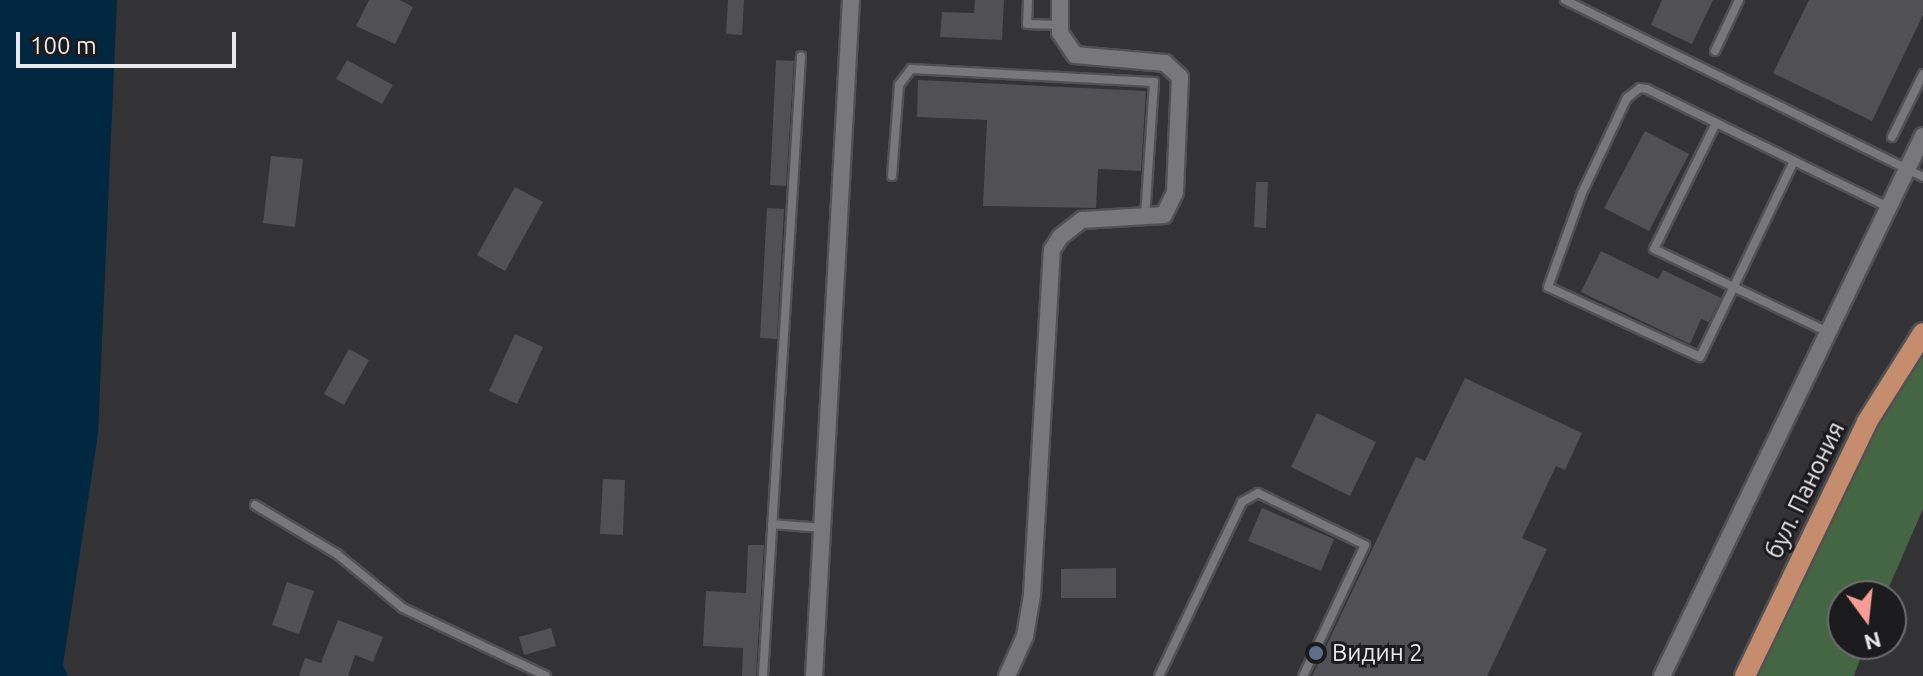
<!DOCTYPE html>
<meta charset="utf-8">
<style>
body{margin:0}
#map{position:relative;width:1923px;height:676px;overflow:hidden;background:#333336;font-family:Ubuntu,sans-serif}
div>[style]{position:absolute}
.green>*{inset:0;background:#446642}
.water>*{inset:0;background:#012741}
.building>*{inset:0;background:#515155}
.roads{filter:drop-shadow(2px 0 #515153) drop-shadow(-2px 0 #515153) drop-shadow(0 2px #515153) drop-shadow(0 -2px #515153)}
.service>*{height:8px;margin:-4px;padding:0 4px;transform-origin:4px;border-radius:4px;background:#78787b}
.minor>*{height:16px;margin:-8px;padding:0 8px;transform-origin:8px;border-radius:8px;background:#78787b}
.primary>*{height:20px;margin:-10px;padding:0 10px;transform-origin:10px;border-radius:10px;background:#c58c6d}
.dots>*{width:22px;height:22px;translate:-50% -50%;box-sizing:border-box;border:4px solid #1b1b1d;border-radius:50%}
span{translate:-50% -50%;white-space:nowrap;text-align:center;line-height:1.15;-webkit-text-stroke:6px #1b1b1d;paint-order:stroke}
.street-label{font-size:24px;color:#e9e9eb}
.poi-label{font-size:24px;color:#e9e9eb}
.left{translate:0 -50%;text-align:left}
.north{position:absolute;left:1827px;top:580px;width:80px;height:80px;box-sizing:border-box;background:#1b1b1d;border:2px solid #6d6d6f;border-radius:50%;rotate:165deg;font-size:22px;font-weight:700;line-height:32px;text-align:center;color:#e9e9eb}
.north::after{content:'';display:block;margin:auto;width:28px;height:36px;background:#f59c96;clip-path:polygon(50% 0,100% 100%,50% 72%,0 100%)}
.scale{position:absolute;left:16px;top:32px;width:220px;height:36px;box-sizing:border-box;border:4px solid #e9e9eb;border-top:0;padding-left:10px;font-size:24px;line-height:28px;white-space:nowrap;color:#e9e9eb;-webkit-text-stroke:6px #1b1b1d;paint-order:stroke}
</style>
<div id="map">
<div class="green">
<div style="clip-path:polygon(1923px 333px,1923px 509px,1885px 596px,1843px 596px,1843px 644px,1865px 644px,1854px 676px,1745px 676px)"></div>
</div>
<div class="water">
<div style="clip-path:polygon(0 0,117px 0,98px 434px,63px 665px,68px 676px,0 676px)"></div>
</div>
<div class="building">
<div style="clip-path:polygon(369px 0,400px 0,413px 7px,395px 44px,356px 26px)"></div>
<div style="clip-path:polygon(728px 0,744px 0,742px 35px,726px 34px)"></div>
<div style="clip-path:polygon(975px 0,1004px 0,1002px 40px,940px 37px,942px 12px,974px 13px)"></div>
<div style="clip-path:polygon(1662px 0,1713px 0,1692px 44px,1651px 25px)"></div>
<div style="clip-path:polygon(1809px 0,1923px 0,1923px 15px,1872px 121px,1773px 73px)"></div>
<div style="clip-path:polygon(347px 60px,393px 85px,382px 104px,336px 79px)"></div>
<div style="clip-path:polygon(776px 60px,794px 61px,786px 186px,770px 185px)"></div>
<div style="clip-path:polygon(918px 80px,1146px 91px,1141px 171px,1098px 169px,1096px 208px,983px 206px,987px 120px,917px 117px)"></div>
<div style="clip-path:polygon(1645px 131px,1689px 154px,1649px 231px,1604px 208px)"></div>
<div style="clip-path:polygon(271px 156px,303px 159px,295px 227px,263px 223px)"></div>
<div style="clip-path:polygon(1256px 182px,1268px 182px,1266px 228px,1254px 227px)"></div>
<div style="clip-path:polygon(515px 187px,543px 202px,505px 271px,477px 255px)"></div>
<div style="clip-path:polygon(767px 208px,784px 209px,777px 339px,760px 338px)"></div>
<div style="clip-path:polygon(1601px 251px,1658px 279px,1663px 270px,1721px 298px,1709px 322px,1701px 319px,1690px 344px,1581px 292px)"></div>
<div style="clip-path:polygon(515px 334px,543px 347px,517px 404px,489px 391px)"></div>
<div style="clip-path:polygon(349px 349px,369px 360px,344px 405px,324px 394px)"></div>
<div style="clip-path:polygon(1465px 378px,1582px 433px,1565px 470px,1556px 466px,1522px 538px,1547px 549px,1487px 676px,1312px 676px,1416px 457px,1425px 461px)"></div>
<div style="clip-path:polygon(1317px 413px,1376px 442px,1350px 496px,1291px 467px)"></div>
<div style="clip-path:polygon(603px 479px,625px 480px,623px 535px,600px 534px)"></div>
<div style="clip-path:polygon(1262px 508px,1334px 539px,1321px 571px,1248px 541px)"></div>
<div style="clip-path:polygon(748px 545px,764px 545px,756px 676px,742px 676px,743px 648px,703px 646px,706px 591px,746px 593px)"></div>
<div style="clip-path:polygon(1116px 568px,1116px 598px,1061px 598px,1061px 569px)"></div>
<div style="clip-path:polygon(287px 582px,314px 591px,299px 634px,272px 625px)"></div>
<div style="clip-path:polygon(338px 620px,383px 637px,373px 662px,355px 655px,348px 676px,299px 676px,305px 658px,321px 663px)"></div>
<div style="clip-path:polygon(551px 628px,556px 646px,524px 655px,519px 637px)"></div>
</div>
<div class="roads">
<div class="service">
<div style="left:1028px;top:0;width:24px;rotate:92deg"></div>
<div style="left:1027px;top:24px;width:32px;rotate:2deg"></div>
<div style="left:1565px;top:0;width:399px;rotate:26.3deg"></div>
<div style="left:1715px;top:51px;width:56px;rotate:-64.8deg"></div>
<div style="left:1716px;top:123px;width:140px;rotate:116.2deg"></div>
<div style="left:1654px;top:249px;width:193px;rotate:25.5deg"></div>
<div style="left:1892px;top:137px;width:70px;rotate:-63.8deg"></div>
<div style="left:1794px;top:161px;width:217px;rotate:115.6deg"></div>
<div style="left:1700px;top:357px;width:167px;rotate:-155.3deg"></div>
<div style="left:1548px;top:287px;width:100px;rotate:-70.1deg"></div>
<div style="left:1582px;top:193px;width:105px;rotate:-64.7deg"></div>
<div style="left:1627px;top:98px;width:16px;rotate:-38deg"></div>
<div style="left:1640px;top:88px;width:7px;rotate:8deg"></div>
<div style="left:1647px;top:89px;width:268px;rotate:26.1deg"></div>
<div style="left:892px;top:176px;width:91px;rotate:-85.6deg"></div>
<div style="left:899px;top:85px;width:20px;rotate:-53deg"></div>
<div style="left:911px;top:69px;width:243px;rotate:3.1deg"></div>
<div style="left:1154px;top:82px;width:137px;rotate:93.8deg"></div>
<div style="left:255px;top:505px;width:96px;rotate:30.9deg"></div>
<div style="left:337px;top:554px;width:85px;rotate:39.3deg"></div>
<div style="left:403px;top:608px;width:158px;rotate:25.4deg"></div>
<div style="left:772px;top:524px;width:50px;rotate:4.6deg"></div>
<div style="left:763px;top:676px;width:621px;rotate:-86.49deg"></div>
<div style="left:1159px;top:676px;width:193px;rotate:-64.5deg"></div>
<div style="left:1242px;top:502px;width:18px;rotate:-29deg"></div>
<div style="left:1258px;top:493px;width:119px;rotate:25.9deg"></div>
<div style="left:1365px;top:545px;width:145px;rotate:115.3deg"></div>
</div>
<div class="minor">
<div style="left:814px;top:676px;width:677px;rotate:-86.87deg"></div>
<div style="left:1007px;top:676px;width:44px;rotate:-65.8deg"></div>
<div style="left:1025px;top:636px;width:42px;rotate:-80.3deg"></div>
<div style="left:1032px;top:595px;width:346px;rotate:-86.7deg"></div>
<div style="left:1052px;top:250px;width:15px;rotate:-58deg"></div>
<div style="left:1060px;top:237px;width:28px;rotate:-38deg"></div>
<div style="left:1082px;top:220px;width:82px;rotate:-3.5deg"></div>
<div style="left:1164px;top:215px;width:25px;rotate:-64deg"></div>
<div style="left:1175px;top:192px;width:115px;rotate:-87.5deg"></div>
<div style="left:1180px;top:77px;width:21px;rotate:-137deg"></div>
<div style="left:1165px;top:63px;width:90px;rotate:-174.9deg"></div>
<div style="left:1075px;top:55px;width:27px;rotate:-124deg"></div>
<div style="left:1060px;top:33px;width:33px;rotate:-90deg"></div>
<div style="left:1662px;top:676px;width:600px;rotate:-64.2deg"></div>
</div>
<div class="primary">
<div style="left:1745px;top:676px;width:282px;rotate:-64.3deg"></div>
<div style="left:1867px;top:422px;width:105px;rotate:-57.8deg"></div>
</div>
</div>
<div class="dots">
<div style="left:1316px;top:653px;background:#5c6f8a"></div>
</div>
<div class="street-label">
<span style="left:1805px;top:490px;rotate:-64deg">бул. Панония</span>
</div>
<div class="poi-label">
<span class="left" style="left:1332px;top:653px">Видин 2</span>
</div>
<div class="north">N</div>
<div class="scale">100 m</div>
</div>
